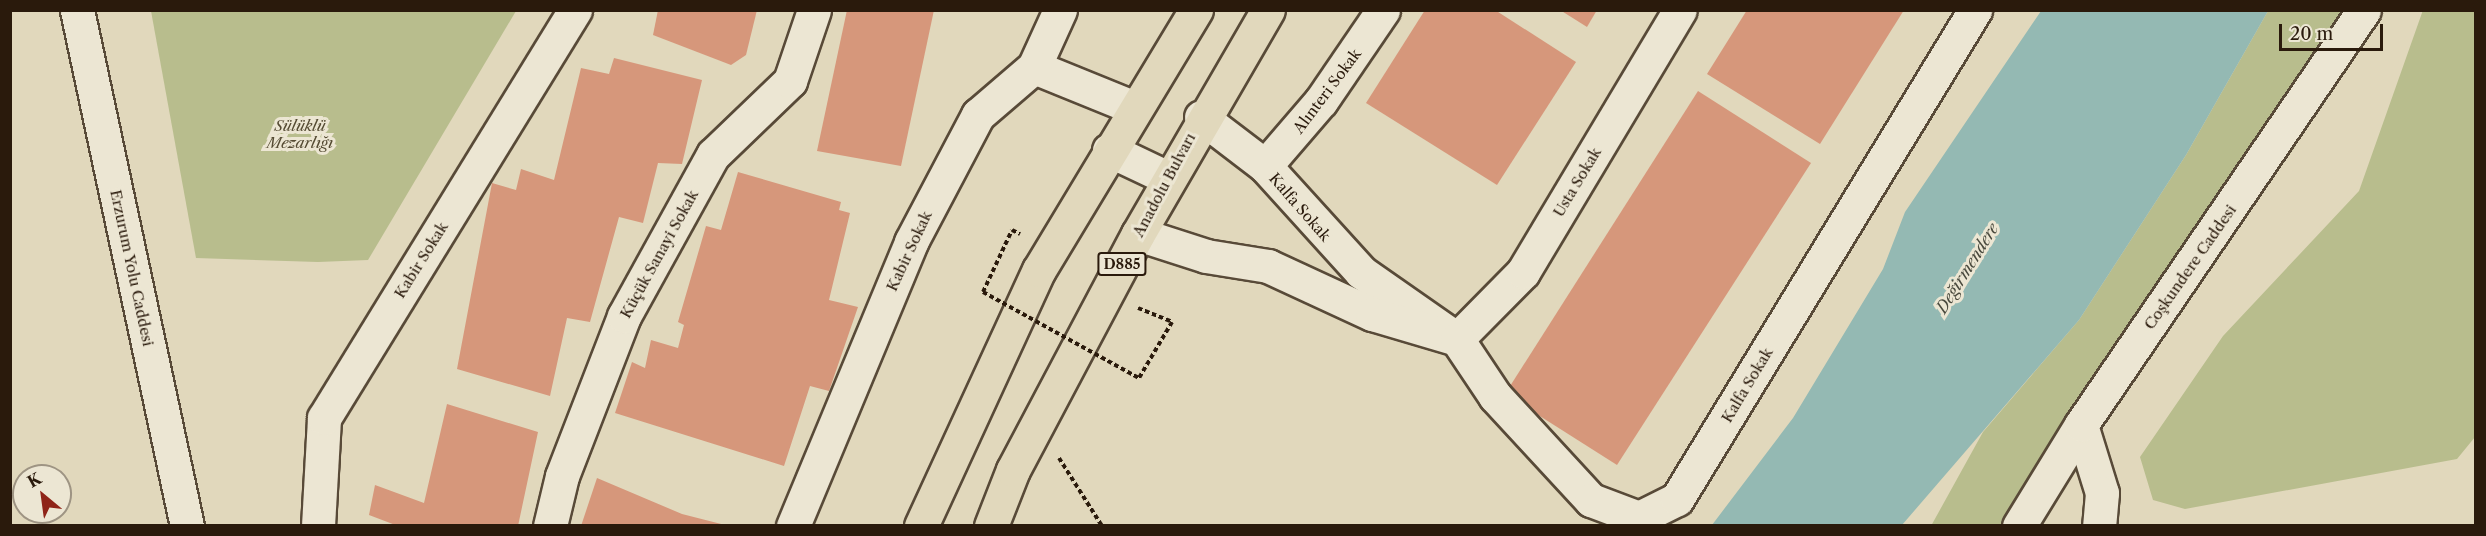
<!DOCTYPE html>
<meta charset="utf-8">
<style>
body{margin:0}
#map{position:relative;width:2486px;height:536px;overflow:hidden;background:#e1d8bc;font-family:"Libre Caslon Text",serif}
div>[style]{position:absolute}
.green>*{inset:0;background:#b8bd8d}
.water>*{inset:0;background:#94b9b3}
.building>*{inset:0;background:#d6977b}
.path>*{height:4px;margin-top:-2px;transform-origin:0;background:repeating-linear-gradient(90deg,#2a1a0c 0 4.5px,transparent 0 7.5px)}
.roads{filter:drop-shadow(2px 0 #584a38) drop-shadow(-2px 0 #584a38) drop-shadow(0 2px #584a38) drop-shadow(0 -2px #584a38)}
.minor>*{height:33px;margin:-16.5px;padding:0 16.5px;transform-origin:16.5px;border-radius:16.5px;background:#ece6d3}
.highway>*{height:33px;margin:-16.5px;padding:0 16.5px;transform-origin:16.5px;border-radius:16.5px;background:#e1d8bc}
.path-bridge>*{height:4px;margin-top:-2px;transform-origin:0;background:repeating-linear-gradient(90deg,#2a1a0c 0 4.5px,transparent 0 7.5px)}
span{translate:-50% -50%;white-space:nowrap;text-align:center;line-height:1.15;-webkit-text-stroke:6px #ece6d3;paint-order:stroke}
.shield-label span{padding:2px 4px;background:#ece6d3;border:2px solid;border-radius:4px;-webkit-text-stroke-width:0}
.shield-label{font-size:14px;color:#2a1a0c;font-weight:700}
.street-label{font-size:15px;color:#2a1a0c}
.park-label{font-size:15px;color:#554b33;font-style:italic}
.water-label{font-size:16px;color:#4a4a3e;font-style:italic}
.frame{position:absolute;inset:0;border:12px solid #2a1a0c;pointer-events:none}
.north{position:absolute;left:12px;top:464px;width:60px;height:60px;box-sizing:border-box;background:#ece6d3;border:2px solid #9e9483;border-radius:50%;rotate:331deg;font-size:16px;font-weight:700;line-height:24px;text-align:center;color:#2a1a0c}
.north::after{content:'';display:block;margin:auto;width:21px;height:27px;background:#8f2418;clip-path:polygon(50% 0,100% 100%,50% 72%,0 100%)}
.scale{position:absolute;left:2279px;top:24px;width:104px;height:27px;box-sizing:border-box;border:3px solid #2a1a0c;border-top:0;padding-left:8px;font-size:18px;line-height:21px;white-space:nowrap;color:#2a1a0c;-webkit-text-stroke:4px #ece6d3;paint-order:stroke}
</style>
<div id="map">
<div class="green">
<div style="clip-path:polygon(2423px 10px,2475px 11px,2475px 437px,2457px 459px,2185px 509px,2153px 500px,2140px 457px,2223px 336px,2359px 191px)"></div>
<div style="clip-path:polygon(151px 11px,151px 10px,516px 11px,368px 260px,318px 262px,196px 258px)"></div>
<div style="clip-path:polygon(2268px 11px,2354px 11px,2295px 147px,2208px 268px,2077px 416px,2005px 525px,1931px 526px,1983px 432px,2079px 320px,2186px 155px)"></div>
</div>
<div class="water">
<div style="clip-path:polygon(2041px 11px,2268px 11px,2186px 155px,2079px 320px,1902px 525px,1712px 525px,1793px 418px,1883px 269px,1905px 212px)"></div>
</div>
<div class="building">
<div style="clip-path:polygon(658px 10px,757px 10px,746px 55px,731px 65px,653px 35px)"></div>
<div style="clip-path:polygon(847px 10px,934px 10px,901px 166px,817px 151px)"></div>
<div style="clip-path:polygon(1425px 10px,1495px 10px,1576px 62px,1497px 185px,1366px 103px)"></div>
<div style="clip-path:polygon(1560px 10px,1597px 10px,1587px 27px)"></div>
<div style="clip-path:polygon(1747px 10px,1904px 10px,1820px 144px,1707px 74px)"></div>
<div style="clip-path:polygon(614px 58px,702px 80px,682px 164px,658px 163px,643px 223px,619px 217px,590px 322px,567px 318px,550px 396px,457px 369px,492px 183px,516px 190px,521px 169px,554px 180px,581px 68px,609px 74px)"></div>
<div style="clip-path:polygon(1698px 91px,1811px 163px,1617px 465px,1505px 394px)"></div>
<div style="clip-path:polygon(738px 172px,841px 202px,839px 210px,850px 213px,829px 300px,858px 307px,829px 391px,810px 386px,784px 466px,615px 413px,632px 362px,645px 368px,651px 340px,678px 348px,684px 325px,678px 322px,706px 226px,721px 230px)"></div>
<div style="clip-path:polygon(447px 404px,538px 432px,518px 526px,398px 526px,369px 515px,375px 485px,424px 503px)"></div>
<div style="clip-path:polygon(597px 478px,682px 514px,729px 526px,581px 526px)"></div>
</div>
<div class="path">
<div style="left:983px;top:292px;width:68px;rotate:-64.9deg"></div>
<div style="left:1012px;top:230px;width:9px;rotate:27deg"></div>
<div style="left:1138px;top:308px;width:37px;rotate:22deg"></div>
<div style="left:1172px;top:322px;width:65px;rotate:120.5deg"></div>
<div style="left:1059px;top:458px;width:80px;rotate:57.7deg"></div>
</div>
<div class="roads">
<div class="minor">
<div style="left:77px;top:10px;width:528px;rotate:77.97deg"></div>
<div style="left:1060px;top:10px;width:63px;rotate:114.5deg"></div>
<div style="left:1034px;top:67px;width:109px;rotate:22.1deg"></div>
<div style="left:1201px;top:117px;width:81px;rotate:37.4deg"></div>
<div style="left:1265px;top:166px;width:143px;rotate:47.8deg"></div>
<div style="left:1361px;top:272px;width:117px;rotate:34.9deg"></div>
<div style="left:1457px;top:339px;width:94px;rotate:-45.4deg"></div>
<div style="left:1523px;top:272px;width:305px;rotate:-59.1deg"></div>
<div style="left:1109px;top:150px;width:65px;rotate:25.4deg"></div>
<div style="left:1265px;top:166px;width:86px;rotate:-49.3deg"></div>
<div style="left:1321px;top:101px;width:110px;rotate:-55.7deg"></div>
<div style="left:1138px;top:234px;width:71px;rotate:17.9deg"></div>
<div style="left:1206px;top:256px;width:63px;rotate:9.2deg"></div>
<div style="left:1268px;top:266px;width:115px;rotate:24.8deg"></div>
<div style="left:1372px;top:314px;width:89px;rotate:16.4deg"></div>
<div style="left:1457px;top:339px;width:69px;rotate:56.3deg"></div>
<div style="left:1495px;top:396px;width:142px;rotate:47.3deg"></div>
<div style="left:1591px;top:500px;width:51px;rotate:20.6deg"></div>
<div style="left:1639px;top:518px;width:42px;rotate:-26.6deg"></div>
<div style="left:1677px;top:499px;width:573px;rotate:-58.64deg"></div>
<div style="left:2081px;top:425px;width:71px;rotate:72.8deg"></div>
<div style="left:2102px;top:493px;width:33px;rotate:95deg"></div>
<div style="left:318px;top:526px;width:108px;rotate:-86.8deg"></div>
<div style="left:324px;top:418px;width:479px;rotate:-58.4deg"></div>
<div style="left:550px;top:526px;width:51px;rotate:-76.5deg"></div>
<div style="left:562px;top:476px;width:172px;rotate:-68.8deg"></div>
<div style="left:624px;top:316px;width:184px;rotate:-61.1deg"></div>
<div style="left:713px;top:155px;width:107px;rotate:-43.9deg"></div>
<div style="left:790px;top:81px;width:75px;rotate:-71.3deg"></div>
<div style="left:793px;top:526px;width:308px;rotate:-67.4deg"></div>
<div style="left:911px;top:242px;width:144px;rotate:-62.2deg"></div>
<div style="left:978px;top:115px;width:74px;rotate:-40.6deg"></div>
<div style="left:2019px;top:526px;width:119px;rotate:-58.5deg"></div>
<div style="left:2081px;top:425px;width:502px;rotate:-55.71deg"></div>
</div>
<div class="highway">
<div style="left:921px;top:526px;width:282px;rotate:-65.3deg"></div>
<div style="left:1039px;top:270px;width:304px;rotate:-58.9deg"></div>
<div style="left:991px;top:526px;width:60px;rotate:-68.6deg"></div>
<div style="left:1013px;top:470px;width:267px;rotate:-62.1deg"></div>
<div style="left:1138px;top:234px;width:259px;rotate:-59.9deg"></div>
</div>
</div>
<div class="path-bridge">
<div style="left:983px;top:292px;width:178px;rotate:28.9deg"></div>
</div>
<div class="shield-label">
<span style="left:1122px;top:264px">D885</span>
</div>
<div class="street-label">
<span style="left:1327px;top:91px;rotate:-53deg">Alınteri Sokak</span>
<span style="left:1577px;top:182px;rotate:-59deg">Usta Sokak</span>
<span style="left:1164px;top:185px;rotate:-62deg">Anadolu Bulvarı</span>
<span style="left:1300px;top:207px;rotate:49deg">Kalfa Sokak</span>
<span style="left:909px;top:251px;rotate:-65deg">Kabir Sokak</span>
<span style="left:659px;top:254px;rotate:-61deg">Küçük Sanayi Sokak</span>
<span style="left:421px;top:260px;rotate:-58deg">Kabir Sokak</span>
<span style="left:2190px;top:267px;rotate:-55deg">Coşkundere Caddesi</span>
<span style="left:132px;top:268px;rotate:78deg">Erzurum Yolu Caddesi</span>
<span style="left:1747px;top:385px;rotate:-59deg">Kalfa Sokak</span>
</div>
<div class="park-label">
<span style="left:300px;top:134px">Sülüklü<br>Mezarlığı</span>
</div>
<div class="water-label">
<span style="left:1967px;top:268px;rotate:-58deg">Değirmendere</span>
</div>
<div class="frame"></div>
<div class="north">K</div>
<div class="scale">20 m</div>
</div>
